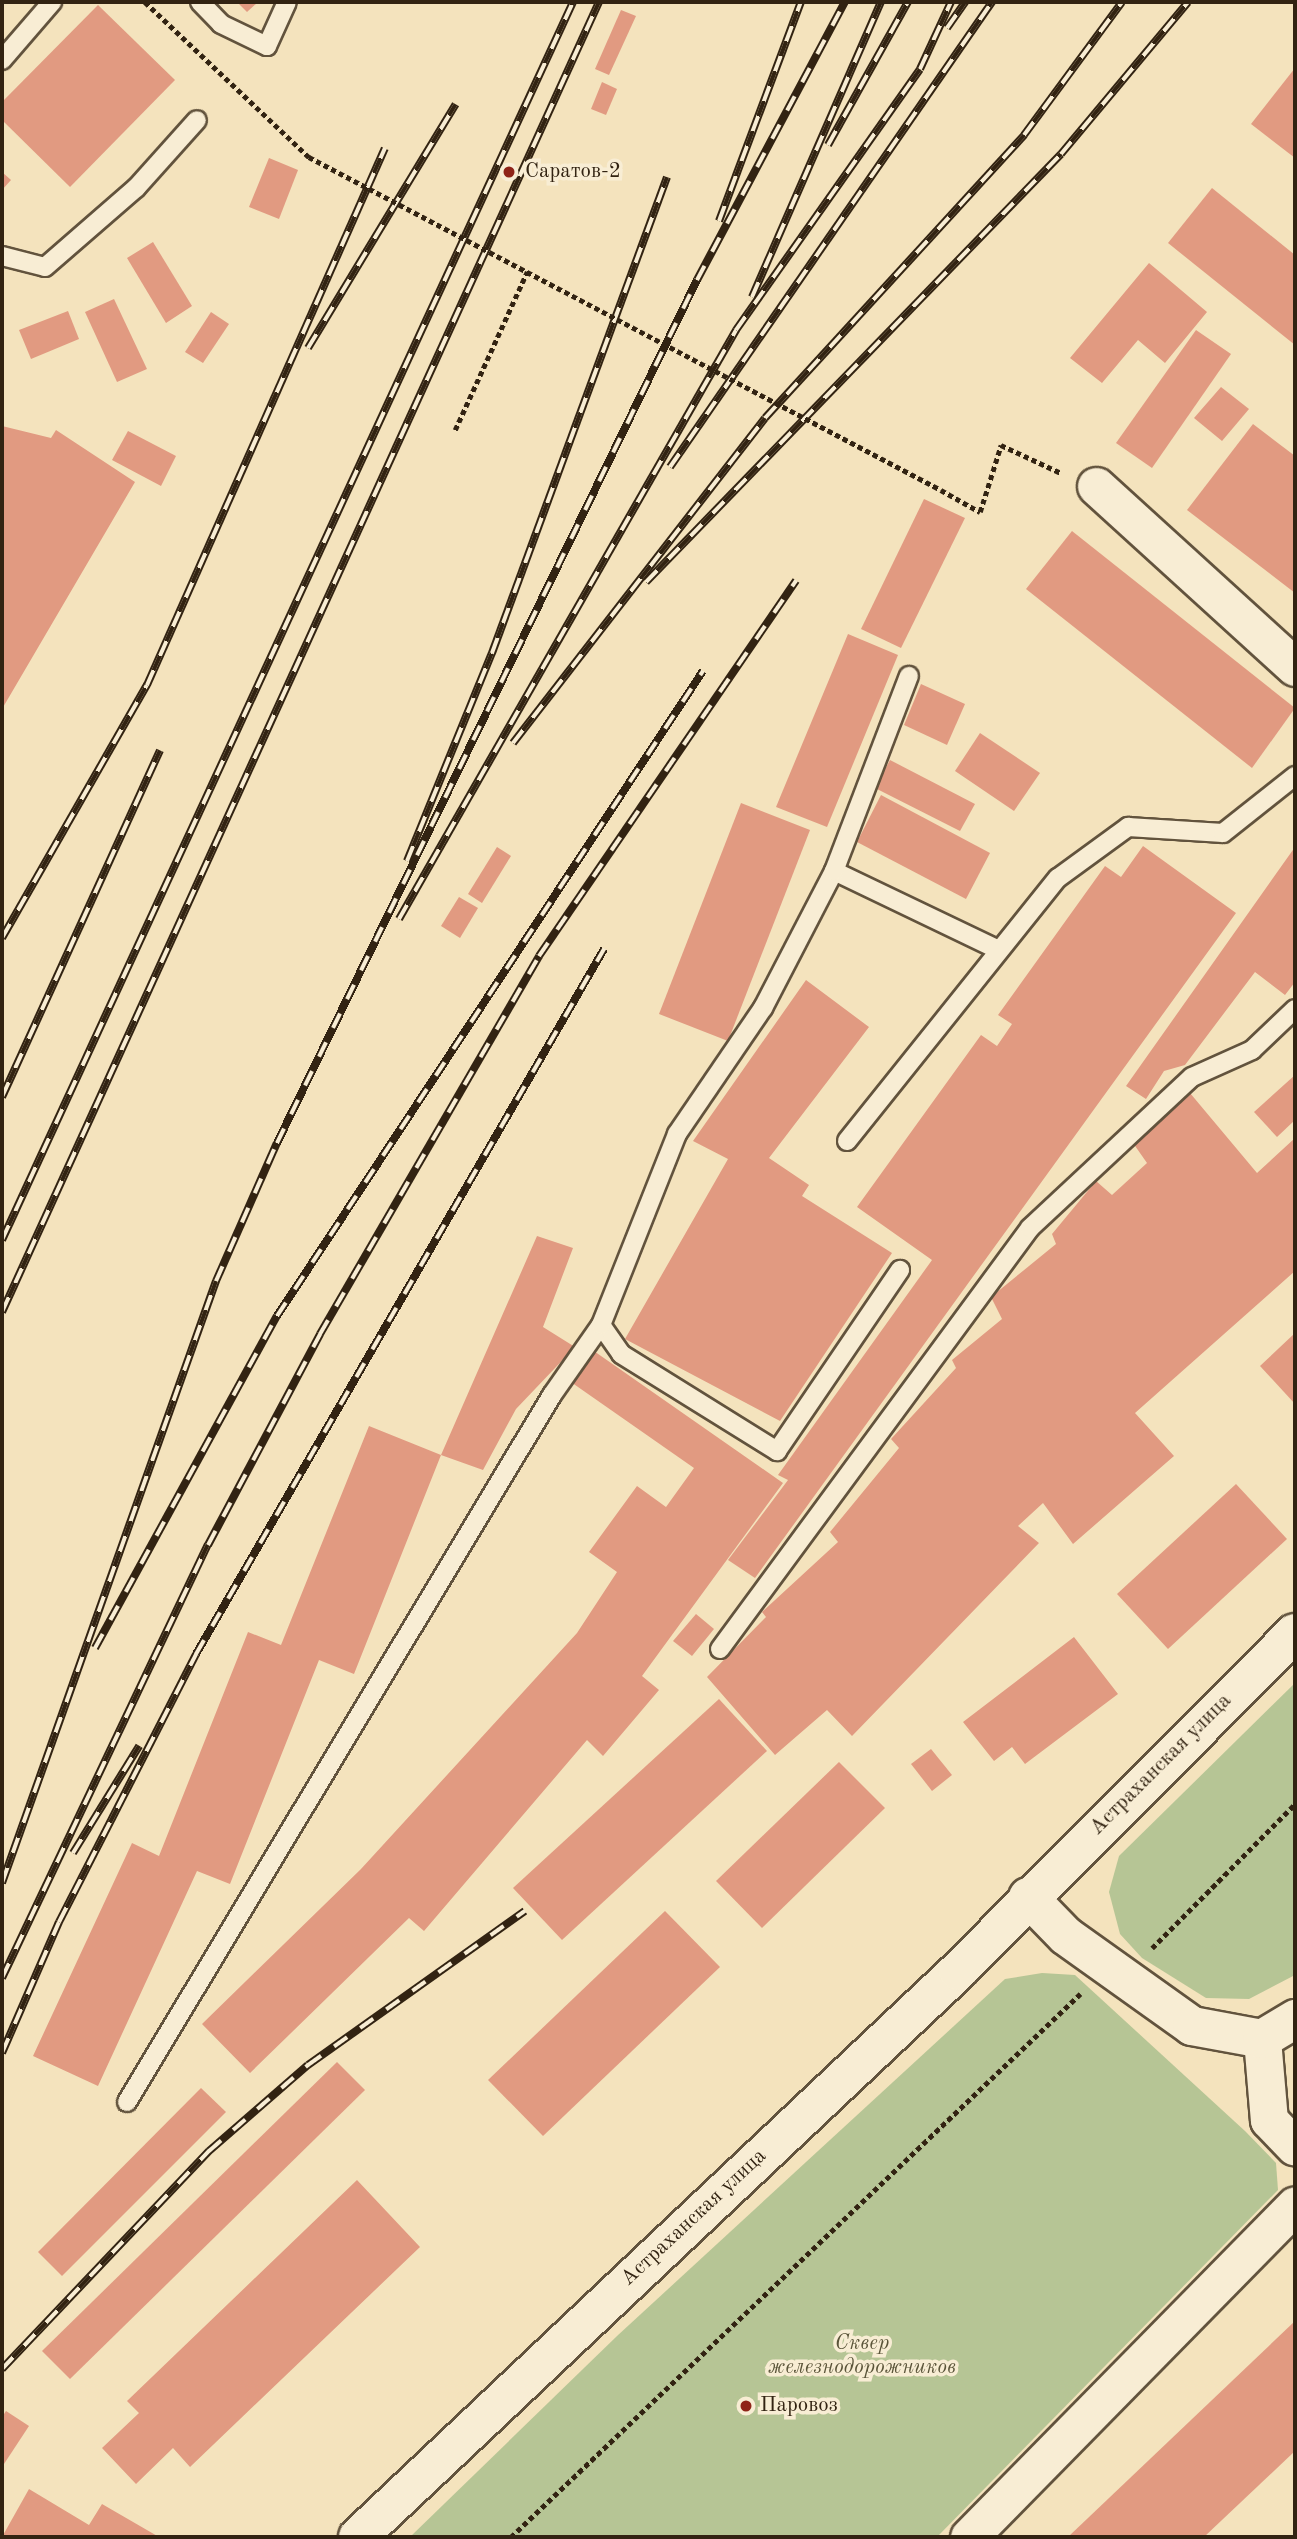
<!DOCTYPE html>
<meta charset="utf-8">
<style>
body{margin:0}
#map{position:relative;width:1297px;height:2539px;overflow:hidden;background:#f4e3bd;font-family:"Old Standard TT",serif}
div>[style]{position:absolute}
.green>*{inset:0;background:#b6c595}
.building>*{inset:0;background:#e19a81}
.path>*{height:4.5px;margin-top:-2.25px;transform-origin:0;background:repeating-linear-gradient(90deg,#322312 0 5px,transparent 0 8.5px)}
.roads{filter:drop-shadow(2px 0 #62533d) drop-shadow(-2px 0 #62533d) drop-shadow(0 2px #62533d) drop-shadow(0 -2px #62533d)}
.service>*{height:18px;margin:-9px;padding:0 9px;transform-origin:9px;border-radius:9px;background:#f8edd4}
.minor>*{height:37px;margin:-18.5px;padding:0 18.5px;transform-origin:18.5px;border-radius:18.5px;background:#f8edd4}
.secondary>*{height:38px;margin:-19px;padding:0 19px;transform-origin:19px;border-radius:19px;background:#f8edd4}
.rail>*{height:8px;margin-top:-4px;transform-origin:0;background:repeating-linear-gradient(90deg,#f8edd4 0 16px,#322312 0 32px);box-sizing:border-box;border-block:2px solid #322312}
.path-bridge>*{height:4.5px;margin-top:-2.25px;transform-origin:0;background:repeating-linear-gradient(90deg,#322312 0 5px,transparent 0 8.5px)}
.dots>*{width:19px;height:19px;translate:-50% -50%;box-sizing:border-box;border:4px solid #f8edd4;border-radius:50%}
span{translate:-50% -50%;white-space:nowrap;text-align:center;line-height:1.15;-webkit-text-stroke:7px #f8edd4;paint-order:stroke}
.poi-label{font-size:21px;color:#322312}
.left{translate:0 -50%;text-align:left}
.street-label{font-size:21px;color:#322312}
.park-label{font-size:21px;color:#5a5439;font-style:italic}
.frame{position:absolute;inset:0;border:4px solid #322312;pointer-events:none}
</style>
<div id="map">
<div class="green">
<div style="clip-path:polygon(1295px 1683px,1295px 1975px,1249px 1999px,1206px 1998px,1142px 1958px,1120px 1934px,1109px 1892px,1119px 1856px)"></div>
<div style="clip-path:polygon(1042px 1973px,1075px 1975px,1245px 2131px,1276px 2163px,1278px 2190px,937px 2537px,410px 2537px,617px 2336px,1005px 1979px)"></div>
</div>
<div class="building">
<div style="clip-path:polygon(237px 2px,258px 2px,247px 12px)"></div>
<div style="clip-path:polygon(98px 5px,175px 80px,70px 187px,2px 120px,2px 102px)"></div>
<div style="clip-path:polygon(621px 10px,636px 16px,609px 75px,595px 69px)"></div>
<div style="clip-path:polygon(1295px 68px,1295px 158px,1251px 124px)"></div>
<div style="clip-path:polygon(602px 82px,617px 89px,606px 115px,591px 109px)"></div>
<div style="clip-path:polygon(269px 158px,298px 170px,279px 219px,249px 207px)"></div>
<div style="clip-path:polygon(2px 172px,11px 180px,2px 190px)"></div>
<div style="clip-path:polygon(1212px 188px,1295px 255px,1295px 345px,1168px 243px)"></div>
<div style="clip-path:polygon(153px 242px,192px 306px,166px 323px,127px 258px)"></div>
<div style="clip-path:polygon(1149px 263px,1207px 312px,1165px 363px,1138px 340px,1102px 383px,1070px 358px)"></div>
<div style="clip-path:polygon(114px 299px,147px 369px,117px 382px,85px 312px)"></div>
<div style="clip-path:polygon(68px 311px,79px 339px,31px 359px,19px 330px)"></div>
<div style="clip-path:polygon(211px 312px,229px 324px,203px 363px,185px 352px)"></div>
<div style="clip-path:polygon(1196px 330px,1231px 354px,1152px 468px,1116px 443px)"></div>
<div style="clip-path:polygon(1221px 387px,1249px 409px,1222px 441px,1194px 418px)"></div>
<div style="clip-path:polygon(1253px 424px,1295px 456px,1295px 593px,1187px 510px)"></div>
<div style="clip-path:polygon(2px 426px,51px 438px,56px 430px,135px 482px,2px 709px)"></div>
<div style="clip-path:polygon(128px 431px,176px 456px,161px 486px,112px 460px)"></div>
<div style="clip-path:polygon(924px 499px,965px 518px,901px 648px,861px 629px)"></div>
<div style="clip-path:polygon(1072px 531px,1295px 708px,1252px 768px,1026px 589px)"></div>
<div style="clip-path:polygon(848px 634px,898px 655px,827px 827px,776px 807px)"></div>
<div style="clip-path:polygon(921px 684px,965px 704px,947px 745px,904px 725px)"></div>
<div style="clip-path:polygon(980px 733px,1040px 773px,1014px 811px,955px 771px)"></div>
<div style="clip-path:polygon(890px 760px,975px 804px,960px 831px,875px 788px)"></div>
<div style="clip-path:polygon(881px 795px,990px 853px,966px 899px,857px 842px)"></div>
<div style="clip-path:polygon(741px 803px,810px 830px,728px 1041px,659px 1014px)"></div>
<div style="clip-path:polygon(1143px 846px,1236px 913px,755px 1578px,728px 1560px,788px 1480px,778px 1475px,932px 1260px,857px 1207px,981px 1035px,997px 1046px,1012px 1024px,998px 1015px,1105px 866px,1121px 877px)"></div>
<div style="clip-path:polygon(497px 847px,511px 856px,482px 903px,468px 894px)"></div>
<div style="clip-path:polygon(1295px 847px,1295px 982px,1285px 995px,1255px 972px,1185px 1065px,1164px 1071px,1146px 1099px,1126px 1086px)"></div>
<div style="clip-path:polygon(459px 897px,478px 908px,460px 938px,441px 926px)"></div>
<div style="clip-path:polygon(806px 980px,869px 1027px,769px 1158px,809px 1185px,802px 1196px,892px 1253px,780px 1421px,625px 1339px,728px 1159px,693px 1141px)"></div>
<div style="clip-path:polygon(1295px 1075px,1295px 1120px,1277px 1137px,1254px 1112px)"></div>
<div style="clip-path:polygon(1190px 1093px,1257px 1173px,1295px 1138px,1295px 1271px,1135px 1413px,1174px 1456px,1073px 1544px,1043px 1503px,1018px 1526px,1039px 1543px,852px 1736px,827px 1710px,775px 1755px,707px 1677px,766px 1617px,762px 1612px,838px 1542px,830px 1532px,899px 1448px,891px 1439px,956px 1368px,952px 1360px,1002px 1319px,991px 1297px,1056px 1244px,1052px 1234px,1096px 1181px,1112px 1195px,1147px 1163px,1133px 1143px)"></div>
<div style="clip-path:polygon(537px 1236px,573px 1248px,543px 1327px,575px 1347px,516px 1409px,483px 1470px,441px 1455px,354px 1674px,319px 1660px,230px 1884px,197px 1871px,98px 2086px,33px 2056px,132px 1843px,159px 1856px,248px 1632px,281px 1645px,369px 1426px,441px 1455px)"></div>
<div style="clip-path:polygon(1295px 1333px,1295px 1404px,1260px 1366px)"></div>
<div style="clip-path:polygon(591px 1349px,783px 1483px,642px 1676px,659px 1690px,603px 1756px,587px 1740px,424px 1931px,409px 1918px,250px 2073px,202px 2024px,361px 1869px,577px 1633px,617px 1572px,589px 1552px,637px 1486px,666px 1507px,694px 1468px,568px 1380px)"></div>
<div style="clip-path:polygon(1236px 1484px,1287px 1539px,1168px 1649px,1117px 1594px)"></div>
<div style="clip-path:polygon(696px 1614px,714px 1629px,692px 1656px,673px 1641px)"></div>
<div style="clip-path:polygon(1074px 1637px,1118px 1694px,1025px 1764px,1012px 1747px,994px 1761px,963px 1722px)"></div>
<div style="clip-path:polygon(719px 1699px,767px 1751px,562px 1940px,513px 1888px)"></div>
<div style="clip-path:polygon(931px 1749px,952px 1775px,932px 1791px,911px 1764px)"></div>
<div style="clip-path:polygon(839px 1762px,885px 1808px,762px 1928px,716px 1881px)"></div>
<div style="clip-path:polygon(665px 1911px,720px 1967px,543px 2136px,488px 2080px)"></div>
<div style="clip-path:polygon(337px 2062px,365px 2090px,70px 2379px,42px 2351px)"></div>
<div style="clip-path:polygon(201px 2088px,226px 2112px,62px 2276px,38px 2252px)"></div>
<div style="clip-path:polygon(357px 2180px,420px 2247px,190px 2467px,173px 2448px,136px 2484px,102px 2448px,139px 2413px,127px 2401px)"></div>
<div style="clip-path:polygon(1295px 2321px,1295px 2451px,1204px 2537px,1068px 2537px)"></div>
<div style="clip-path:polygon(6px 2411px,29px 2426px,2px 2467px,2px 2417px)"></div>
<div style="clip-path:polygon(29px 2489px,89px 2525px,102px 2504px,159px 2537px,2px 2537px)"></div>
</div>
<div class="path">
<div style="left:455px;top:430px;width:174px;rotate:-65.5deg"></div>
<div style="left:941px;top:490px;width:45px;rotate:29.4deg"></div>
<div style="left:980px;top:512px;width:70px;rotate:-72.6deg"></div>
<div style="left:1001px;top:445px;width:66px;rotate:25deg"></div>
<div style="left:1152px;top:1948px;width:203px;rotate:-45.2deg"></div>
<div style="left:511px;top:2537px;width:787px;rotate:-43.66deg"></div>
</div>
<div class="roads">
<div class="service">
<div style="left:200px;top:2px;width:30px;rotate:46deg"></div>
<div style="left:221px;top:24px;width:51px;rotate:25.6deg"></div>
<div style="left:267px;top:46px;width:48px;rotate:-65.6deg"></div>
<div style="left:2px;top:60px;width:77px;rotate:-49.2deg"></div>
<div style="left:2px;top:256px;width:44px;rotate:14.3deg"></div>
<div style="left:45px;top:267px;width:121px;rotate:-41deg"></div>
<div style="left:136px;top:188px;width:91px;rotate:-48.1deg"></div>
<div style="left:834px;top:871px;width:183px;rotate:25.6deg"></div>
<div style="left:847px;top:1141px;width:337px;rotate:-51.3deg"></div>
<div style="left:1058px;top:878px;width:87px;rotate:-36.1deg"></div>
<div style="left:1128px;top:827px;width:95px;rotate:3.6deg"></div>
<div style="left:1223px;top:833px;width:92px;rotate:-38.4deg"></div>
<div style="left:601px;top:1325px;width:35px;rotate:55deg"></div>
<div style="left:621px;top:1354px;width:184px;rotate:31.9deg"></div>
<div style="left:777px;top:1451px;width:219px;rotate:-55.8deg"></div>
<div style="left:720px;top:1649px;width:523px;rotate:-53.63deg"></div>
<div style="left:1030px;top:1228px;width:221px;rotate:-43deg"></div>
<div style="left:1192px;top:1077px;width:66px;rotate:-24.2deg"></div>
<div style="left:1252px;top:1050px;width:59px;rotate:-43.6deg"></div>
<div style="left:127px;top:2102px;width:825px;rotate:-58.99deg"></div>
<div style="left:552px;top:1395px;width:85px;rotate:-55deg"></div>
<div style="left:601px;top:1325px;width:206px;rotate:-68.3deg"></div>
<div style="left:677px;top:1134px;width:153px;rotate:-55.7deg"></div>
<div style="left:763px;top:1008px;width:154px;rotate:-62.6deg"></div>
<div style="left:834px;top:871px;width:209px;rotate:-69deg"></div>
</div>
<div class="minor">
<div style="left:1096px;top:486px;width:269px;rotate:42.3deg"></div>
<div style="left:1262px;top:2039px;width:81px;rotate:85.1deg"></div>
<div style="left:1269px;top:2120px;width:37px;rotate:46deg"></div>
<div style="left:969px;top:2537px;width:465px;rotate:-45.5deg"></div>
</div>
<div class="secondary">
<div style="left:1028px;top:1897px;width:54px;rotate:45.7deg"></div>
<div style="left:1066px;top:1936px;width:155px;rotate:35.5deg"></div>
<div style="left:1192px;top:2026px;width:71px;rotate:10.5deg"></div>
<div style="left:1262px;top:2039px;width:39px;rotate:-31deg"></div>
<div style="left:358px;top:2537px;width:825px;rotate:-43.33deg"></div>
<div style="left:958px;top:1971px;width:477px;rotate:-45.1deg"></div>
</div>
</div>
<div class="rail">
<div style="left:947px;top:28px;width:32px;rotate:-55deg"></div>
<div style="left:828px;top:145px;width:164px;rotate:-60.8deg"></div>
<div style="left:719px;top:221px;width:234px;rotate:-69.5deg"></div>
<div style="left:752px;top:297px;width:322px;rotate:-66.4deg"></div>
<div style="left:308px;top:348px;width:285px;rotate:-58.8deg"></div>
<div style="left:670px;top:467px;width:566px;rotate:-55.3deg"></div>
<div style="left:646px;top:582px;width:596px;rotate:-45.88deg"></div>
<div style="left:1061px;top:154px;width:198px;rotate:-50.1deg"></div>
<div style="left:513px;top:743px;width:411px;rotate:-52.2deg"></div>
<div style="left:765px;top:418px;width:384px;rotate:-47.5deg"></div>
<div style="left:1024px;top:135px;width:165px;rotate:-53.6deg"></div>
<div style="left:407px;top:861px;width:225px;rotate:-67.8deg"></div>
<div style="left:492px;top:653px;width:507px;rotate:-69.81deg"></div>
<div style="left:399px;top:919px;width:679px;rotate:-60.22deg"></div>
<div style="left:736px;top:330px;width:319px;rotate:-54.8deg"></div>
<div style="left:920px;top:69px;width:74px;rotate:-65.2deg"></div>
<div style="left:2px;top:938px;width:292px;rotate:-60.2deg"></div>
<div style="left:147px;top:685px;width:587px;rotate:-66.1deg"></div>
<div style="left:2px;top:1097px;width:381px;rotate:-65.5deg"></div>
<div style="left:2px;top:1240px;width:1363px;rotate:-65.24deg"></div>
<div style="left:2px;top:1312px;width:1440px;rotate:-65.5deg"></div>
<div style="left:95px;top:1648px;width:379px;rotate:-61.3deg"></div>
<div style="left:277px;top:1316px;width:773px;rotate:-56.56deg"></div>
<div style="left:73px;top:1853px;width:126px;rotate:-58.3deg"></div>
<div style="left:2px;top:1883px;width:639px;rotate:-70.43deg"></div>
<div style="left:216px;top:1281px;width:151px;rotate:-66.2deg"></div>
<div style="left:277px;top:1143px;width:960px;rotate:-64.05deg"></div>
<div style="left:697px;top:280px;width:315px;rotate:-62deg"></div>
<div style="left:2px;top:1978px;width:480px;rotate:-64.6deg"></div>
<div style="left:208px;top:1545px;width:239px;rotate:-62deg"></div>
<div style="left:320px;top:1334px;width:437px;rotate:-59.9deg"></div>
<div style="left:539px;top:956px;width:455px;rotate:-55.6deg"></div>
<div style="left:2px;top:2053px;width:143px;rotate:-66.5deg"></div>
<div style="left:59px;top:1922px;width:301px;rotate:-62.9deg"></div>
<div style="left:196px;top:1654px;width:815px;rotate:-59.94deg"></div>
<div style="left:2px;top:2369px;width:301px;rotate:-46.5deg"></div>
<div style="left:209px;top:2151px;width:131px;rotate:-41deg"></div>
<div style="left:308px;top:2065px;width:266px;rotate:-35.4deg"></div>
</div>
<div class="path-bridge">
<div style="left:145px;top:2px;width:226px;rotate:43.4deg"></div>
<div style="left:309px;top:157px;width:714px;rotate:27.78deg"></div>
</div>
<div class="dots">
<div style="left:509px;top:172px;background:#8f2418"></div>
<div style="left:746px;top:2406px;background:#8f2418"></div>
</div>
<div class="poi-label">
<span class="left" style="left:525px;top:172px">Саратов-2</span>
<span class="left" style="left:760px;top:2406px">Паровоз</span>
</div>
<div class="street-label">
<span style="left:1161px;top:1765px;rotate:-45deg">Астраханская улица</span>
<span style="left:694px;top:2218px;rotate:-43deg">Астраханская улица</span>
</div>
<div class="park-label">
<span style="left:862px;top:2356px">Сквер<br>железнодорожников</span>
</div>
<div class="frame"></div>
</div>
